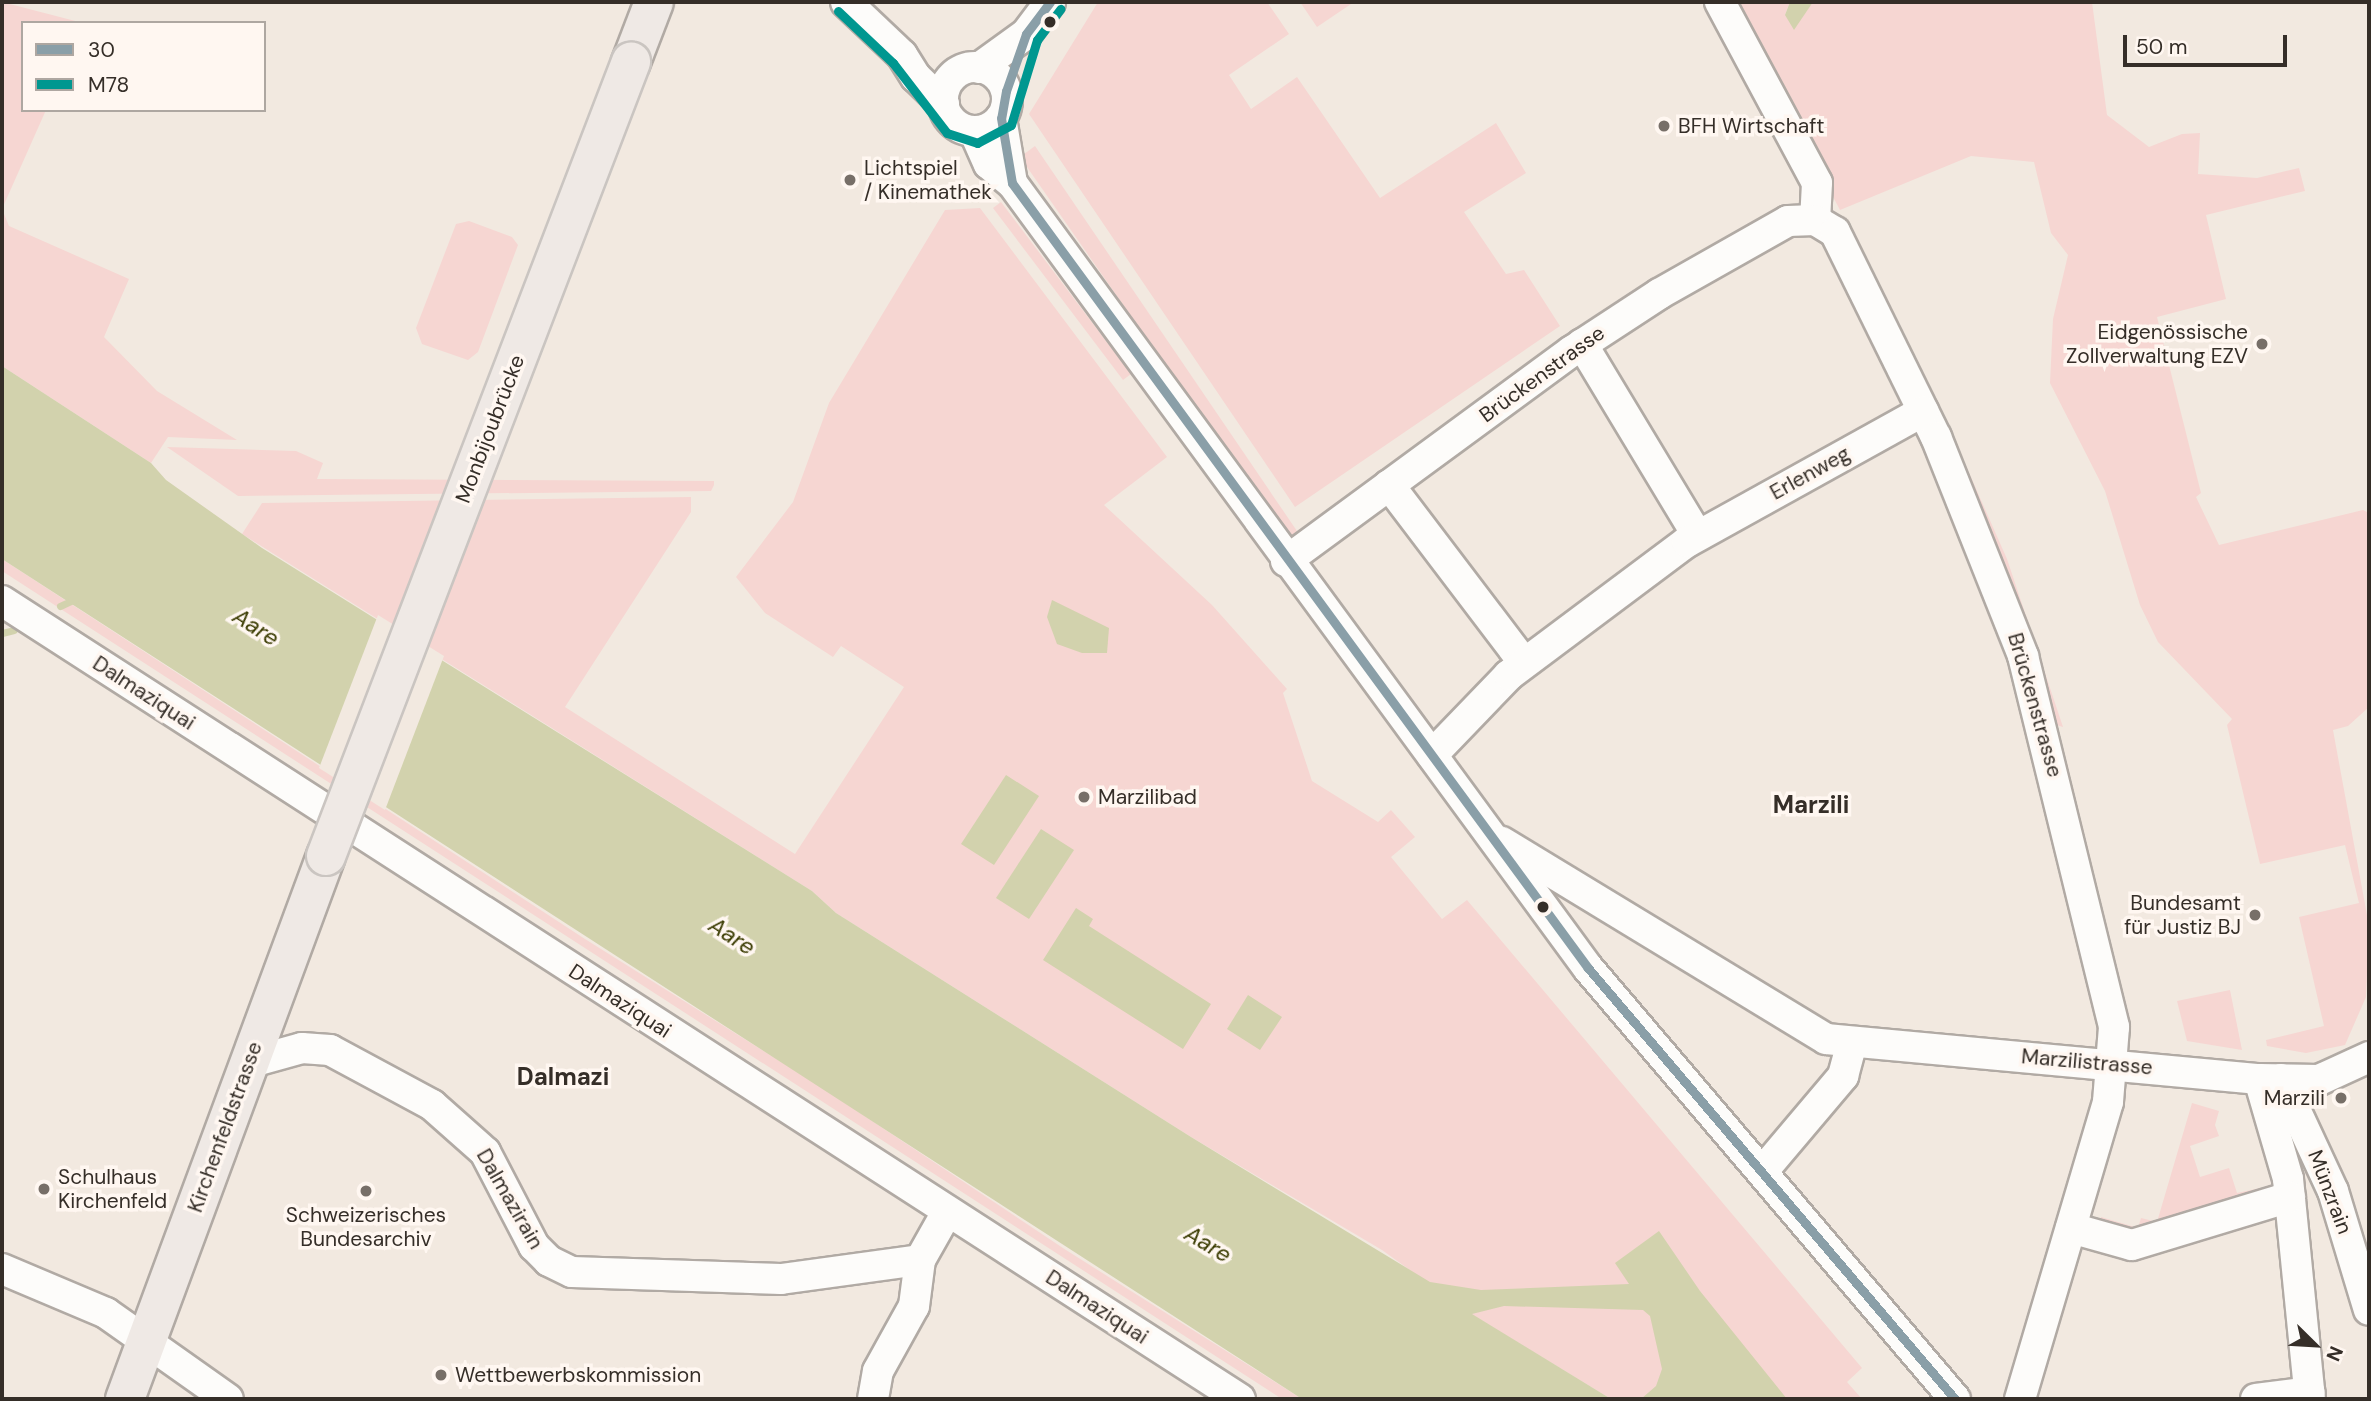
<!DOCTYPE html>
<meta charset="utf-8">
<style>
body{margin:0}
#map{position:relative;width:2371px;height:1401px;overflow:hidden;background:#f2e9e0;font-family:"DM Sans",sans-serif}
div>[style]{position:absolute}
.green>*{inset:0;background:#f6d6d2}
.water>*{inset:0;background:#d2d2ad}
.pier>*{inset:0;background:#f2e9e0}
.stream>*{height:7px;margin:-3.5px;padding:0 3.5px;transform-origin:3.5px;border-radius:3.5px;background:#d2d2ad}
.roads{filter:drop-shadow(2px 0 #b1aaa4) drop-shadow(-2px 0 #b1aaa4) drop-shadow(0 2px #b1aaa4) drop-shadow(0 -2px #b1aaa4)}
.minor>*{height:30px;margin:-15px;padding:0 15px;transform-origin:15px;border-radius:15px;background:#fdfcfa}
.minor>.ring{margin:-15px;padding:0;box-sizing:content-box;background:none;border:30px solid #fdfcfa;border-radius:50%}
.major>*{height:38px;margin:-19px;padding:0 19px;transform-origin:19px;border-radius:19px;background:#efe9e5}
.bridges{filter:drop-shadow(2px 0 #cac5c1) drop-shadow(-2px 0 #cac5c1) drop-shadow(0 2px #cac5c1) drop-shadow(0 -2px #cac5c1)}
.major-bridge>*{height:38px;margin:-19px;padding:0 19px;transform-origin:19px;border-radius:19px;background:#efe9e5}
.bus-1>*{height:9px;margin:-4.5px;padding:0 4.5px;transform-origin:4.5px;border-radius:4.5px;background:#8a9fa8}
.bus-2>*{height:9px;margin:-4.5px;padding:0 4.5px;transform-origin:4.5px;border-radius:4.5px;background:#009790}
.dots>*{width:19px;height:19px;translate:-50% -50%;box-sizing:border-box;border:4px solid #fff7f1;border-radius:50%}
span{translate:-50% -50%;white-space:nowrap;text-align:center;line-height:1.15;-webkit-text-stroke:7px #fff7f1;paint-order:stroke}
.poi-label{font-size:21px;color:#352e28}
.left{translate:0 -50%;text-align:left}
.right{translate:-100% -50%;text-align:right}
.street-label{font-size:21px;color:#352e28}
.water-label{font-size:23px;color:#3a3b00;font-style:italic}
.quarter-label{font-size:24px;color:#352e28;font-weight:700}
.frame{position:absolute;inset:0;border:4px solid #352e28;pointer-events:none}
.legend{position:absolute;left:21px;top:21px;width:245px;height:91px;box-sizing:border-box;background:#fff7f1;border:2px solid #aea7a1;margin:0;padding:9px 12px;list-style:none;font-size:21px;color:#352e28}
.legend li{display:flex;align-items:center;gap:14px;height:35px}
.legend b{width:35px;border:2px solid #aea7a1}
.north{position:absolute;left:2280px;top:1310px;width:70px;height:70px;-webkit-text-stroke:5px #fff7f1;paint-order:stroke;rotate:114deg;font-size:19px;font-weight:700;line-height:28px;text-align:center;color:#352e28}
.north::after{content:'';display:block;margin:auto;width:24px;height:32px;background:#352e28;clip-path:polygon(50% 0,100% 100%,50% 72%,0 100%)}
.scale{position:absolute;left:2123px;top:35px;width:164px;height:32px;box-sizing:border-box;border:4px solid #352e28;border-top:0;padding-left:9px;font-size:21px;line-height:24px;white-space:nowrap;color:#352e28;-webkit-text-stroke:5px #fff7f1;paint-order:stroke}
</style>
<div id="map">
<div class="green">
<div style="clip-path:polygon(2px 2px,83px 23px,23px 23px,23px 110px,46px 110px,2px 209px,9px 226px,129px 279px,104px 337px,157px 391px,237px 440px,168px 437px,151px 463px,2px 366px)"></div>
<div style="clip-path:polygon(1098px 2px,1267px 2px,1289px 34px,1229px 75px,1251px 109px,1297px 77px,1380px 198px,1496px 123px,1526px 173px,1464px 212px,1506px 274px,1524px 270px,1560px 326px,1295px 507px,1029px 114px)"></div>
<div style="clip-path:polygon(1300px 2px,1354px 2px,1317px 27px)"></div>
<div style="clip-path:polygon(1730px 2px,1790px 2px,1785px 15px,1813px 2px,2092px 2px,2107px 115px,2149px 147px,2182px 134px,2200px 133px,2198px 174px,2257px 178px,2299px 168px,2305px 191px,2206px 215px,2226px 299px,2157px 317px,2201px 493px,2196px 497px,2219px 545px,2363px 510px,2369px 513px,2369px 707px,2348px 726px,2333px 730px,2369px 926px,2366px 997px,2345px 1045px,2306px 1053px,2267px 1046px,2266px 1040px,2324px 1026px,2299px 917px,2359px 903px,2345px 845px,2260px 864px,2227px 725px,2232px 719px,2158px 642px,2140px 605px,2105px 491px,2050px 383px,2053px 319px,2068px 255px,2051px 233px,2034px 162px,1971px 156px,1840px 210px)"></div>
<div style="clip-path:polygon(1035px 146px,1299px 534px,1284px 536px,1020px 157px)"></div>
<div style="clip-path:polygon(1001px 202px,1131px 374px,1123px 380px,993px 208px)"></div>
<div style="clip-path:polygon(980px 208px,1167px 457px,1104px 505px,1212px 605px,1287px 689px,1283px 693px,1312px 781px,1378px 822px,1391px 810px,1415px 837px,1391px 857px,1442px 919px,1467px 900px,1862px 1368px,1847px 1382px,1862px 1399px,1611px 1399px,1471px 1314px,1382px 1250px,1191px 1137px,836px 913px,812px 891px,242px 534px,262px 503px,691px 497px,691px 512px,565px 707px,795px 854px,904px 687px,841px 646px,833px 657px,765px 613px,736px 577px,793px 502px,829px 403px,945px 210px)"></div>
<div style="clip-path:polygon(469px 221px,512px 237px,518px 245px,478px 352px,468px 360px,422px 344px,416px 328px,456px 224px)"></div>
<div style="clip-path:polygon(1932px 389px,2007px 559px,2063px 727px,2053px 724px)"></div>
<div style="clip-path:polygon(167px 447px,296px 451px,323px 463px,317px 479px,714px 481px,714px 485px,711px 491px,238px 496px)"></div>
<div style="clip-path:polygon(2px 559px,585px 939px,821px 1087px,1066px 1250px,1302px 1399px,1282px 1399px,2px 571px)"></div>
<div style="clip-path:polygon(2230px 990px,2242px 1050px,2187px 1041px,2177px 1001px)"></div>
<div style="clip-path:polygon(2192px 1103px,2219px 1111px,2215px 1125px,2219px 1136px,2190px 1146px,2200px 1177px,2229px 1168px,2237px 1193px,2275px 1185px,2277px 1192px,2136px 1236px,2098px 1228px,2101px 1217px,2138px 1228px,2141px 1218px,2157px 1222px)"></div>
</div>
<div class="water">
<div style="clip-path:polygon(1790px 2px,1813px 2px,1794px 30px,1785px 15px)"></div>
<div style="clip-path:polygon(2px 366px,151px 463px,166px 480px,262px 548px,812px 891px,836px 913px,1191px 1137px,1430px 1282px,1481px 1290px,1629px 1284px,1615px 1263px,1659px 1231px,1700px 1291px,1787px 1399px,1641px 1399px,1656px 1386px,1662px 1369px,1650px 1316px,1643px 1310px,1504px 1306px,1472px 1314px,1611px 1399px,1302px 1399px,2px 559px)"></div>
<div style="clip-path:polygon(1052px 600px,1109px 628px,1107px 653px,1082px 653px,1057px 644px,1047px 617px)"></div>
<div style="clip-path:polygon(1006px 775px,1039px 796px,994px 865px,961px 844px)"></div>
<div style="clip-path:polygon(1041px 829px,1074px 850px,1029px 919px,996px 898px)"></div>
<div style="clip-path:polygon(1076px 908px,1093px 919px,1089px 926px,1211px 1004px,1183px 1049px,1043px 960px)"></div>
<div style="clip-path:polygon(1248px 995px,1282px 1017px,1260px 1050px,1227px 1029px)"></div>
</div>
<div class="pier">
<div style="clip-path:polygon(378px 615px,444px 656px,385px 810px,319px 768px)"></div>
</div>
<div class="stream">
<div style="left:60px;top:606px;width:17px;rotate:-25deg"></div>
<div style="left:2px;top:633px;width:12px;rotate:-14deg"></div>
</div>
<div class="roads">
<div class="minor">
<div style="left:846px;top:2px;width:77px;rotate:43.4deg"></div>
<div style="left:902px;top:55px;width:26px;rotate:58deg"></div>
<div style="left:916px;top:77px;width:39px;rotate:44deg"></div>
<div style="left:1720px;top:2px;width:205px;rotate:61.8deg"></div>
<div style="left:1817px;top:183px;width:37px;rotate:93deg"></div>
<div class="ring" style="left:943px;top:67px;width:34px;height:34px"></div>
<div style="left:979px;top:68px;width:58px;rotate:-35.9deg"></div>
<div style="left:1026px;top:34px;width:40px;rotate:-53deg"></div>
<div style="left:1001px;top:118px;width:66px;rotate:80.4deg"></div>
<div style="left:974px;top:131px;width:36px;rotate:66deg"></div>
<div style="left:989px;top:164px;width:30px;rotate:40deg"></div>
<div style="left:1012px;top:183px;width:974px;rotate:53.73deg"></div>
<div style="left:1588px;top:968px;width:566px;rotate:49.59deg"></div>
<div style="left:1582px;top:344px;width:223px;rotate:58.9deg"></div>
<div style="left:1389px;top:485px;width:223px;rotate:52.8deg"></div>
<div style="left:1286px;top:561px;width:355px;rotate:-36.3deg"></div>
<div style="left:1572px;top:351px;width:104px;rotate:-33.2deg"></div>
<div style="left:1659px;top:294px;width:148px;rotate:-29.5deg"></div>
<div style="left:1788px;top:221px;width:27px;rotate:-2deg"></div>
<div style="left:1815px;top:220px;width:23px;rotate:31deg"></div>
<div style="left:1835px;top:232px;width:229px;rotate:63.8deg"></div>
<div style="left:1936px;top:437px;width:236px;rotate:68.3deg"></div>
<div style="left:2023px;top:656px;width:382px;rotate:76.2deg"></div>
<div style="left:2114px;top:1027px;width:75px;rotate:94.6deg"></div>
<div style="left:2108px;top:1102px;width:310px;rotate:106.5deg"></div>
<div style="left:2px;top:601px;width:1473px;rotate:32.81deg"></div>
<div style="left:1432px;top:755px;width:111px;rotate:-46.1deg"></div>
<div style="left:1509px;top:675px;width:222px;rotate:-36.8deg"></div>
<div style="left:1687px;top:542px;width:270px;rotate:-29deg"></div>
<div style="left:1502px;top:842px;width:379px;rotate:31.3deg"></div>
<div style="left:1826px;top:1039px;width:435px;rotate:5.3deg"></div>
<div style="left:2259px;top:1079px;width:60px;rotate:1deg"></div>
<div style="left:2319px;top:1080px;width:55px;rotate:-24.7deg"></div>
<div style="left:248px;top:1063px;width:56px;rotate:-15.5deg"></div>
<div style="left:302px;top:1048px;width:28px;rotate:4deg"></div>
<div style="left:330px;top:1050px;width:116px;rotate:28.3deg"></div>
<div style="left:432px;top:1105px;width:71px;rotate:41.6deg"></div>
<div style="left:485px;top:1152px;width:106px;rotate:62.5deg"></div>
<div style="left:534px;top:1246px;width:21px;rotate:45deg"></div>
<div style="left:549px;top:1261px;width:25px;rotate:26deg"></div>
<div style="left:572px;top:1272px;width:209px;rotate:1.9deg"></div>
<div style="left:781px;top:1279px;width:140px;rotate:-7.8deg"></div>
<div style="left:2259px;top:1079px;width:104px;rotate:73.8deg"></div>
<div style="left:2288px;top:1179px;width:221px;rotate:84.3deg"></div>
<div style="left:2281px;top:1079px;width:123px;rotate:65.1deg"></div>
<div style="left:2333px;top:1191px;width:124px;rotate:73.2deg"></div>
<div style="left:1762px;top:1172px;width:126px;rotate:-49.8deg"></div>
<div style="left:1843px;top:1076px;width:34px;rotate:-75deg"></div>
<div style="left:2071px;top:1228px;width:63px;rotate:15.6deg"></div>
<div style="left:2132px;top:1245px;width:165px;rotate:-16.9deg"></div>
<div style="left:2px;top:1269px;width:113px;rotate:22.9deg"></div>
<div style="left:106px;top:1313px;width:149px;rotate:35.2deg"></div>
<div style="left:873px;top:1399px;width:28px;rotate:-80deg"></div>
<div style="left:878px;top:1371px;width:74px;rotate:-61deg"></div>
<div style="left:914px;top:1306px;width:46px;rotate:-82.6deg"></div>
<div style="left:920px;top:1260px;width:55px;rotate:-60.6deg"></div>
<div style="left:2256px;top:1399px;width:54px;rotate:-7.4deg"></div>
</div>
<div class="major">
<div style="left:631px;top:62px;width:64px;rotate:-69deg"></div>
<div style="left:125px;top:1399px;width:579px;rotate:-69.69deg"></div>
</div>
</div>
<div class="bridges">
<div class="major-bridge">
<div style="left:326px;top:856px;width:851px;rotate:-68.99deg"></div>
</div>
</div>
<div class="bus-1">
<div style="left:1050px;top:2px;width:40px;rotate:127deg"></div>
<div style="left:1026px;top:34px;width:60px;rotate:109.3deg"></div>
<div style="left:1006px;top:91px;width:27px;rotate:100deg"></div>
<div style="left:1001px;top:118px;width:66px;rotate:80.4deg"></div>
<div style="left:1012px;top:183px;width:974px;rotate:53.73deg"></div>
<div style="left:1588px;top:968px;width:566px;rotate:49.59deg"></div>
</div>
<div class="bus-2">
<div style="left:838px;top:11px;width:76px;rotate:43.4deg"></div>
<div style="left:893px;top:63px;width:88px;rotate:52.4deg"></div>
<div style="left:947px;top:133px;width:32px;rotate:18deg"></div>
<div style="left:977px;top:143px;width:38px;rotate:-28deg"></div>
<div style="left:1011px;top:125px;width:89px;rotate:-73deg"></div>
<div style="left:1037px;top:40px;width:39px;rotate:-53deg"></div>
</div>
<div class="dots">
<div style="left:1050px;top:22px;background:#352e28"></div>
<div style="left:1664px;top:126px;background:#776f68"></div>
<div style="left:850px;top:180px;background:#776f68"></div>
<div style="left:2262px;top:344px;background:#776f68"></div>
<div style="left:1084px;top:797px;background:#776f68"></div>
<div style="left:1543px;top:907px;background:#352e28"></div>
<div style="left:2255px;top:915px;background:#776f68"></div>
<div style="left:2341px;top:1098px;background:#776f68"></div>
<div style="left:44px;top:1189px;background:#776f68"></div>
<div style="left:366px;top:1191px;background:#776f68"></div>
<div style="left:441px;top:1375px;background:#776f68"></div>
</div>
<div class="poi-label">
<span class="left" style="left:1678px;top:126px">BFH Wirtschaft</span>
<span class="left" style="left:864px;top:180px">Lichtspiel<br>/ Kinemathek</span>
<span class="right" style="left:2248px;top:344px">Eidgenössische<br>Zollverwaltung EZV</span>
<span class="left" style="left:1098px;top:797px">Marzilibad</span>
<span class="right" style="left:2241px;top:915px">Bundesamt<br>für Justiz BJ</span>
<span class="right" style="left:2325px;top:1098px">Marzili</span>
<span class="left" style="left:58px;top:1189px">Schulhaus<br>Kirchenfeld</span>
<span style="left:366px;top:1227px">Schweizerisches<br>Bundesarchiv</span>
<span class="left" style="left:455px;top:1375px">Wettbewerbskommission</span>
</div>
<div class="street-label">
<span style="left:1542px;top:374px;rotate:-36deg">Brückenstrasse</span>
<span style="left:490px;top:429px;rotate:-69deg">Monbijoubrücke</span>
<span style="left:1810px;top:473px;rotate:-29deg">Erlenweg</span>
<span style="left:144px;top:693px;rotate:33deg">Dalmaziquai</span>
<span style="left:2035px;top:705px;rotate:74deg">Brückenstrasse</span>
<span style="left:620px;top:1001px;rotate:33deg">Dalmaziquai</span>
<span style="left:2087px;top:1062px;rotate:5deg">Marzilistrasse</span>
<span style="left:225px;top:1127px;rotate:-70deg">Kirchenfeldstrasse</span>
<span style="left:2330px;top:1192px;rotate:69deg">Münzrain</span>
<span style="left:510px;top:1199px;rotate:60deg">Dalmazirain</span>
<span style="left:1097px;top:1307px;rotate:33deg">Dalmaziquai</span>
</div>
<div class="water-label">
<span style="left:256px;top:627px;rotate:33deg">Aare</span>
<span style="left:732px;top:936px;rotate:33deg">Aare</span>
<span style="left:1208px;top:1244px;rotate:31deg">Aare</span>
</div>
<div class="quarter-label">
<span style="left:1811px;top:805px">Marzili</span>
<span style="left:563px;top:1077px">Dalmazi</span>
</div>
<div class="frame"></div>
<ul class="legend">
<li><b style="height:9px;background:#8a9fa8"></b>30</li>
<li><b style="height:9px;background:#009790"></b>M78</li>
</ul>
<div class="north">N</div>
<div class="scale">50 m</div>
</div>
